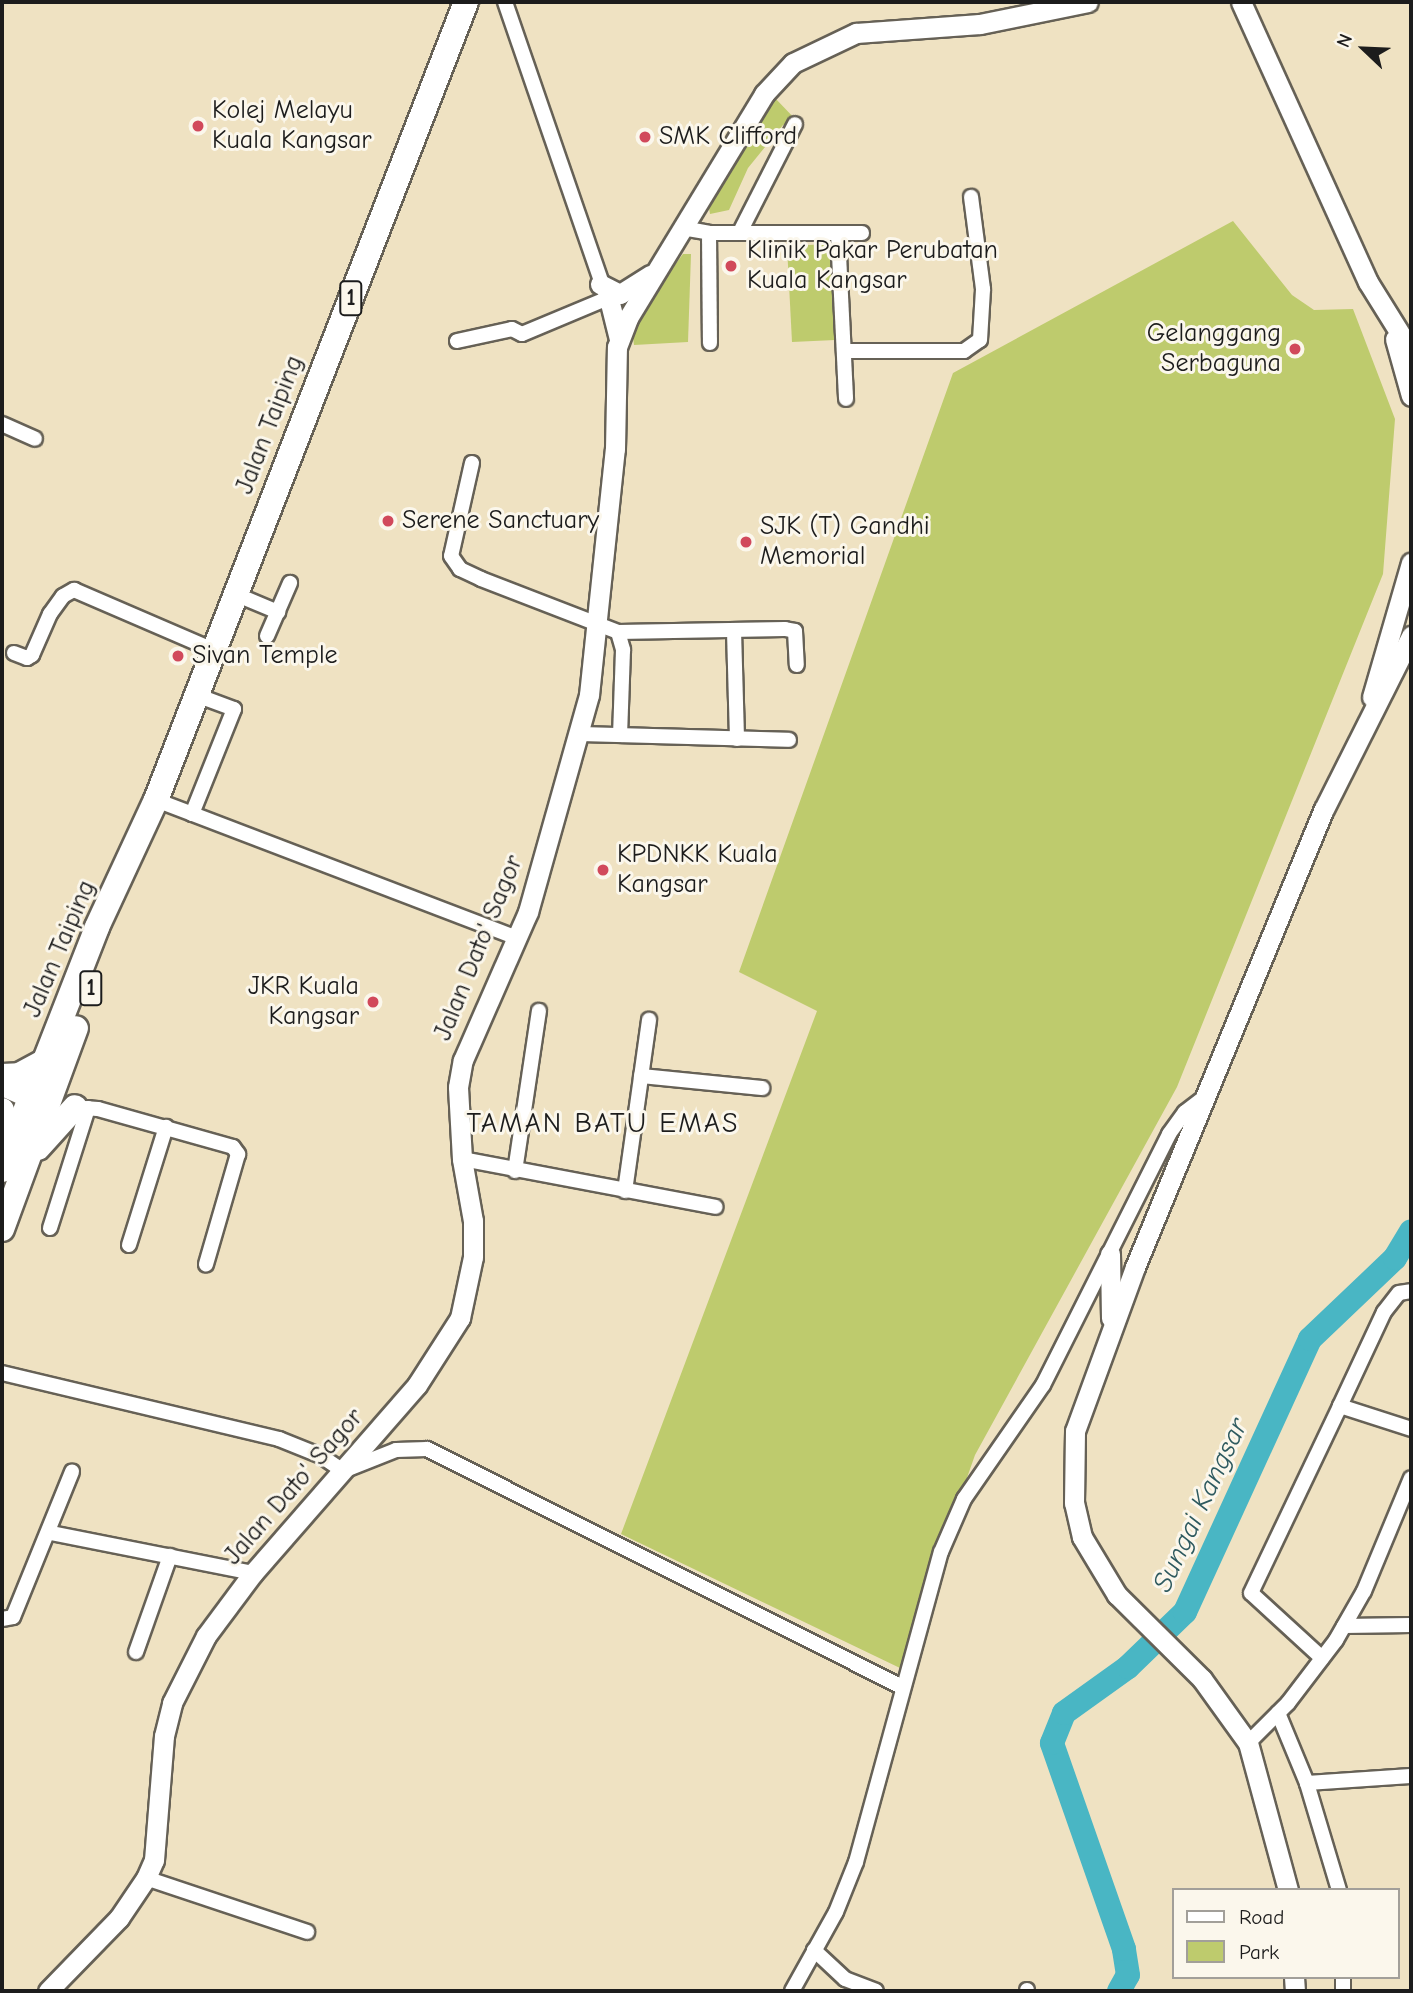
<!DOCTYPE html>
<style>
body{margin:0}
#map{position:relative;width:1413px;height:1993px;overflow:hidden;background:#efe2c2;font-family:"Comic Neue",sans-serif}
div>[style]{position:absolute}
.green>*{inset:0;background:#becb6d}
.river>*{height:24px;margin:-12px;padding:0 12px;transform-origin:12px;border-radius:12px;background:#49b6c4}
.roads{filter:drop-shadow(2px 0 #666156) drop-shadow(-2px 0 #666156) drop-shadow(0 2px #666156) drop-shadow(0 -2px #666156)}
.street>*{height:14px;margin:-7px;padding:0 7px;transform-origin:7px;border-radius:7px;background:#fff}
.secondary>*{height:19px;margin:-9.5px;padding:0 9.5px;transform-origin:9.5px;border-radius:9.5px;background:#fff}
.primary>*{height:21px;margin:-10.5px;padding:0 10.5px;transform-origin:10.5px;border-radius:10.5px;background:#fff}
.highway>*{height:24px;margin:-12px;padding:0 12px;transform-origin:12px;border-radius:12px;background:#fff}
.dots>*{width:19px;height:19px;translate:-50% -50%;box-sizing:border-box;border:4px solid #fbf7ec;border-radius:50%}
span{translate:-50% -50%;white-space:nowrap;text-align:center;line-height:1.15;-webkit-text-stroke:6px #fbf7ec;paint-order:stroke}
.shield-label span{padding:2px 5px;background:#fbf7ec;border:2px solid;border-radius:5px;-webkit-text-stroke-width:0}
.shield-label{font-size:24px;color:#1c1c1c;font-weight:700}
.poi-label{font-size:26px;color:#1c1c1c}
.left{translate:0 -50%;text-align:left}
.right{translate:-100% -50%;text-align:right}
.street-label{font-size:26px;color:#1c1c1c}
.neighbourhood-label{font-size:28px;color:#1c1c1c;letter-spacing:2px}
.water-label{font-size:28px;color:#2e5a5f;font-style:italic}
.frame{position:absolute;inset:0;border:4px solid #1c1c1c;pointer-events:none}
.legend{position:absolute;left:1172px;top:1888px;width:228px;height:91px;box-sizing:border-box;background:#fbf7ec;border:2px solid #a29f99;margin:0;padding:9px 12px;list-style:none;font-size:21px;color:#1c1c1c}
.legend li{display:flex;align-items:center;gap:14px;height:35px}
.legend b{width:35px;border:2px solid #a29f99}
.north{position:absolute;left:1329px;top:14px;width:70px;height:70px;-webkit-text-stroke:5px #fbf7ec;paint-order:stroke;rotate:293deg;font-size:19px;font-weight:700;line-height:28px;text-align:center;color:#1c1c1c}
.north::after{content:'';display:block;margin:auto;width:24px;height:32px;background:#1c1c1c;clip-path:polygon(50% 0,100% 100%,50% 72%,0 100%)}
</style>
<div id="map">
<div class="green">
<div style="clip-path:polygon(775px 98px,797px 121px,783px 125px,748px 168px,729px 210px,710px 214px,709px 208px)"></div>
<div style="clip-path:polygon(1233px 221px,1292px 295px,1314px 310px,1353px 309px,1395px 419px,1383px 574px,1177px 1087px,975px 1455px,900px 1668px,621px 1534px,817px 1011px,739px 972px,953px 373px)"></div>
<div style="clip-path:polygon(830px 244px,835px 340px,792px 342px,787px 246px)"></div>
<div style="clip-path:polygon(683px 254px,691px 254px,688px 342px,634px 345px,633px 337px,650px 298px)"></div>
</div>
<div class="river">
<div style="left:1119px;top:1991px;width:18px;rotate:-61deg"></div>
<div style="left:1128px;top:1975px;width:26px;rotate:-99deg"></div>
<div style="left:1124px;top:1949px;width:218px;rotate:-109.3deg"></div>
<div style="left:1052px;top:1743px;width:32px;rotate:-68deg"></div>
<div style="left:1064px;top:1713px;width:79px;rotate:-35.7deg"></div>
<div style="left:1128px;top:1667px;width:79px;rotate:-44deg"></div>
<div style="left:1185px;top:1612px;width:300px;rotate:-65.4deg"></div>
<div style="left:1310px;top:1339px;width:117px;rotate:-43.6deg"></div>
<div style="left:1395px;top:1258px;width:31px;rotate:-59deg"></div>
</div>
<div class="roads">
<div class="street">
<div style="left:505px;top:2px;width:308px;rotate:71deg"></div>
<div style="left:682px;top:228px;width:27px;rotate:10deg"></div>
<div style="left:709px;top:233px;width:153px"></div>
<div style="left:740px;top:232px;width:121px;rotate:-63deg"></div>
<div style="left:709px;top:233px;width:110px;rotate:89.5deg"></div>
<div style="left:838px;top:234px;width:165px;rotate:87.2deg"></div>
<div style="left:457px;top:341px;width:56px;rotate:-12.3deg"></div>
<div style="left:512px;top:329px;width:11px;rotate:27deg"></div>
<div style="left:522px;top:334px;width:93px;rotate:-22.7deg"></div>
<div style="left:844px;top:351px;width:120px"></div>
<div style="left:964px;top:351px;width:19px;rotate:-35deg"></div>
<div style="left:980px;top:340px;width:51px;rotate:-86.6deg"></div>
<div style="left:983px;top:289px;width:93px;rotate:-97.4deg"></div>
<div style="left:2px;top:424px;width:36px;rotate:24deg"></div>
<div style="left:472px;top:463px;width:95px;rotate:102.7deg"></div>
<div style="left:451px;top:556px;width:16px;rotate:55deg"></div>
<div style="left:460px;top:569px;width:23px;rotate:25deg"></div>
<div style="left:481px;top:579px;width:147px;rotate:21.1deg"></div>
<div style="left:618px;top:632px;width:19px;rotate:74deg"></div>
<div style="left:623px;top:650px;width:85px;rotate:92deg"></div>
<div style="left:235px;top:594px;width:47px;rotate:22.7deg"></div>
<div style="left:734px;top:631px;width:108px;rotate:88.4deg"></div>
<div style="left:618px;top:632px;width:167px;rotate:-1deg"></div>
<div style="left:785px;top:629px;width:10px;rotate:11deg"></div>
<div style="left:795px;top:631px;width:34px;rotate:87deg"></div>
<div style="left:267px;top:636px;width:58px;rotate:-66.5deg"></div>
<div style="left:14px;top:653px;width:14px;rotate:21deg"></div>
<div style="left:27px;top:658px;width:6px;rotate:-31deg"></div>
<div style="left:32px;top:655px;width:45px;rotate:-66.3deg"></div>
<div style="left:50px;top:614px;width:22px;rotate:-54deg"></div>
<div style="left:63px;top:596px;width:13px;rotate:-29deg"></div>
<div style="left:74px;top:590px;width:151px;rotate:23.3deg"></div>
<div style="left:579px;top:734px;width:210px;rotate:1.6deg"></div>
<div style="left:156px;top:800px;width:386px;rotate:20.9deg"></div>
<div style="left:192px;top:814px;width:113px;rotate:-68.2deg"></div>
<div style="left:234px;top:709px;width:40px;rotate:-159.8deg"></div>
<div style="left:641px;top:1076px;width:122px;rotate:5.7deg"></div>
<div style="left:70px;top:1107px;width:28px;rotate:4deg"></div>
<div style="left:98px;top:1109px;width:140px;rotate:15.7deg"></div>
<div style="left:233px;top:1147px;width:9px;rotate:54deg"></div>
<div style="left:238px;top:1154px;width:115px;rotate:106.2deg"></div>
<div style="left:462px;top:1159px;width:258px;rotate:10.7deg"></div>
<div style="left:515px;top:1171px;width:162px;rotate:-81.5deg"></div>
<div style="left:625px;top:1191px;width:173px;rotate:-82deg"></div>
<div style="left:50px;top:1228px;width:126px;rotate:-72.4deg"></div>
<div style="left:129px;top:1245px;width:124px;rotate:-72.6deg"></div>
<div style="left:2px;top:1373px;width:285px;rotate:13.4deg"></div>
<div style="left:279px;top:1439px;width:45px;rotate:22deg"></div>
<div style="left:321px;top:1456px;width:27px;rotate:34deg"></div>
<div style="left:343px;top:1471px;width:57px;rotate:-21.6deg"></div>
<div style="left:396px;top:1450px;width:31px;rotate:-2deg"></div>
<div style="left:427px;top:1449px;width:531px;rotate:26.61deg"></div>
<div style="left:1340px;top:1406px;width:104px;rotate:-64.9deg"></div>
<div style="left:1384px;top:1312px;width:24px;rotate:-52deg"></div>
<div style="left:1399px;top:1293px;width:12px;rotate:-9deg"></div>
<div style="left:51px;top:1533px;width:206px;rotate:11.2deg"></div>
<div style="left:2px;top:1619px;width:11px;rotate:-10deg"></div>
<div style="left:13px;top:1617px;width:157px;rotate:-67.9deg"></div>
<div style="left:1344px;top:1626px;width:67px;rotate:-0.9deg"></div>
<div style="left:136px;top:1652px;width:102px;rotate:-70.5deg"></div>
<div style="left:1322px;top:1658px;width:96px;rotate:-137.5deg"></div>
<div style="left:1251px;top:1593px;width:207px;rotate:-64.5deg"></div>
<div style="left:1340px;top:1406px;width:75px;rotate:17.9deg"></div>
<div style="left:1278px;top:1713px;width:76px;rotate:67.5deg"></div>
<div style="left:1248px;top:1743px;width:57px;rotate:-45deg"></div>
<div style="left:1288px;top:1703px;width:79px;rotate:-52.7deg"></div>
<div style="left:1336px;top:1640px;width:56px;rotate:-60.3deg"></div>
<div style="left:1364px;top:1591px;width:122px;rotate:-67.4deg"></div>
<div style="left:146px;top:1878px;width:170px;rotate:18.5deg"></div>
<div style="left:1339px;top:1890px;width:112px;rotate:-106.7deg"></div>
<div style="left:1307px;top:1783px;width:104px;rotate:-3.9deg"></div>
<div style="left:814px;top:1950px;width:42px;rotate:43.1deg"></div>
<div style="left:845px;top:1979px;width:33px;rotate:21deg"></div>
<div style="left:1343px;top:1977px;width:14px;rotate:90deg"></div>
<div style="left:792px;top:1991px;width:90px;rotate:-60.9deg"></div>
<div style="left:836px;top:1912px;width:54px;rotate:-68.2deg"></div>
<div style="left:856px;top:1862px;width:321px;rotate:-74.7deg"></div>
<div style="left:941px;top:1552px;width:58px;rotate:-66.5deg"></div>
<div style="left:964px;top:1499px;width:139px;rotate:-55.3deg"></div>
<div style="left:1043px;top:1385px;width:281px;rotate:-63.3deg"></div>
<div style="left:1169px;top:1134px;width:27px;rotate:-54deg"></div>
<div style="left:1185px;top:1112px;width:25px;rotate:-37deg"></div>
<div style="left:1027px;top:1991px;width:1px;rotate:-90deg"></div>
</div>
<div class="secondary">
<div style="left:1241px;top:2px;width:307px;rotate:65.6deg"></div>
<div style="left:1368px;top:282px;width:81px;rotate:58.1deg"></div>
<div style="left:600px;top:284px;width:22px;rotate:27deg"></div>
<div style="left:620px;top:294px;width:36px;rotate:-32deg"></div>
<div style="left:610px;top:303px;width:37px;rotate:76deg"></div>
<div style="left:1395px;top:339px;width:59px;rotate:74.3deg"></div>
<div style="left:1372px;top:697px;width:140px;rotate:-73.8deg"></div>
<div style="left:1110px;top:1254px;width:64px;rotate:89.1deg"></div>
<div style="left:1288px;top:1890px;width:152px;rotate:-105.2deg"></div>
<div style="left:1248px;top:1743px;width:79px;rotate:-125.7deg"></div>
<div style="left:1202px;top:1679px;width:120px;rotate:-135.3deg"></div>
<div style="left:1117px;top:1595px;width:68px;rotate:-121.1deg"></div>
<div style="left:1082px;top:1537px;width:35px;rotate:-103deg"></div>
<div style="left:1074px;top:1503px;width:72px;rotate:-89.2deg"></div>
<div style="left:1075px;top:1431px;width:175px;rotate:-69.9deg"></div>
<div style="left:1135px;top:1267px;width:495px;rotate:-67.6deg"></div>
<div style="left:1324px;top:809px;width:194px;rotate:-63.3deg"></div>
<div style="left:1294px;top:1977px;width:14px;rotate:86deg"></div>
<div style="left:48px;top:1991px;width:102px;rotate:-45.8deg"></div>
<div style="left:119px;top:1918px;width:48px;rotate:-56deg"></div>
<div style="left:146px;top:1878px;width:20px;rotate:-66deg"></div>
<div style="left:154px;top:1860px;width:124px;rotate:-85.4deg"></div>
<div style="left:164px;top:1736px;width:34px;rotate:-76deg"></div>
<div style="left:172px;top:1703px;width:75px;rotate:-63.1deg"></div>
<div style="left:206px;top:1636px;width:79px;rotate:-53.3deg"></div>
<div style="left:253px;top:1573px;width:249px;rotate:-48.9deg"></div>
<div style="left:417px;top:1385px;width:80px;rotate:-57.3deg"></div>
<div style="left:460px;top:1318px;width:62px;rotate:-78deg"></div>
<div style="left:473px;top:1257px;width:36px;rotate:-90deg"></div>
<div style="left:473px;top:1221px;width:63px;rotate:-100.1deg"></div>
<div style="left:462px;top:1159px;width:72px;rotate:-93.2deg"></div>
<div style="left:458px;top:1087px;width:27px;rotate:-80deg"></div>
<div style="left:463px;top:1060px;width:162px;rotate:-66.3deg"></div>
<div style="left:528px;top:912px;width:225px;rotate:-74.3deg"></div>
<div style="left:589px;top:695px;width:247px;rotate:-84deg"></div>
<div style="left:615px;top:449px;width:102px;rotate:-88.9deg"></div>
<div style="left:617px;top:347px;width:31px;rotate:-69deg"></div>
<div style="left:628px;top:318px;width:262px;rotate:-58.7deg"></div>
<div style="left:764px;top:94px;width:42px;rotate:-46.9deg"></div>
<div style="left:793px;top:63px;width:70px;rotate:-25.5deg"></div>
<div style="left:856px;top:33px;width:124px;rotate:-4.2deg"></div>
<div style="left:980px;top:24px;width:110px;rotate:-11.5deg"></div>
</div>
<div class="primary">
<div style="left:2px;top:1085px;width:47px;rotate:23.8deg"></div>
</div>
<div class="highway">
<div style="left:2px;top:1076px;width:17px;rotate:-3deg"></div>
<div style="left:19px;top:1075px;width:30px;rotate:-28deg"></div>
<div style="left:2px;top:1110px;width:40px;rotate:78deg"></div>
<div style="left:38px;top:1148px;width:55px;rotate:-47.9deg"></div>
<div style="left:2px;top:1170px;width:261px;rotate:-68.6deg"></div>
<div style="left:97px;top:927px;width:140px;rotate:-65.1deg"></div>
<div style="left:156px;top:800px;width:856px;rotate:-68.77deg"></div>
<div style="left:2px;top:1229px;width:214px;rotate:-69.8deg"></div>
</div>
</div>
<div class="dots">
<div style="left:198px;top:126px;background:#d1495b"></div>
<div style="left:645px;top:137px;background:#d1495b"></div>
<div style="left:731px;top:266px;background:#d1495b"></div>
<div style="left:1295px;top:349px;background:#d1495b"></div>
<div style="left:388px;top:521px;background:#d1495b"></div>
<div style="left:746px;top:542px;background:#d1495b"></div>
<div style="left:178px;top:656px;background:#d1495b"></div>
<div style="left:603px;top:870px;background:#d1495b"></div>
<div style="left:373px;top:1002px;background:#d1495b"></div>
</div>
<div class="shield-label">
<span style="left:351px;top:298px">1</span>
<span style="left:91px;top:988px">1</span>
</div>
<div class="poi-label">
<span class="left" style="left:212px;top:126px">Kolej Melayu<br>Kuala Kangsar</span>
<span class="left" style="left:659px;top:137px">SMK Clifford</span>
<span class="left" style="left:747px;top:266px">Klinik Pakar Perubatan<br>Kuala Kangsar</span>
<span class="right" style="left:1281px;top:349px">Gelanggang<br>Serbaguna</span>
<span class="left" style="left:402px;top:521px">Serene Sanctuary</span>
<span class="left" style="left:760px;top:542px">SJK (T) Gandhi<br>Memorial</span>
<span class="left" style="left:192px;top:656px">Sivan Temple</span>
<span class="left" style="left:617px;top:870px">KPDNKK Kuala<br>Kangsar</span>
<span class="right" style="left:359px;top:1002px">JKR Kuala<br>Kangsar</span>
</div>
<div class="street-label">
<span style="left:270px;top:425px;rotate:-69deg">Jalan Taiping</span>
<span style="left:479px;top:948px;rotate:-68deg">Jalan Dato' Sagor</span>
<span style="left:60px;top:949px;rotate:-67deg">Jalan Taiping</span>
<span style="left:294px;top:1487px;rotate:-49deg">Jalan Dato' Sagor</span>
</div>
<div class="neighbourhood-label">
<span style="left:603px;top:1123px">TAMAN BATU EMAS</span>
</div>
<div class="water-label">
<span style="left:1200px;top:1505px;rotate:-65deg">Sungai Kangsar</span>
</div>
<div class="frame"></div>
<ul class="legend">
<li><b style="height:9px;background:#fff"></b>Road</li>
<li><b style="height:19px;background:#becb6d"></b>Park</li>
</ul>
<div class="north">N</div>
</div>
